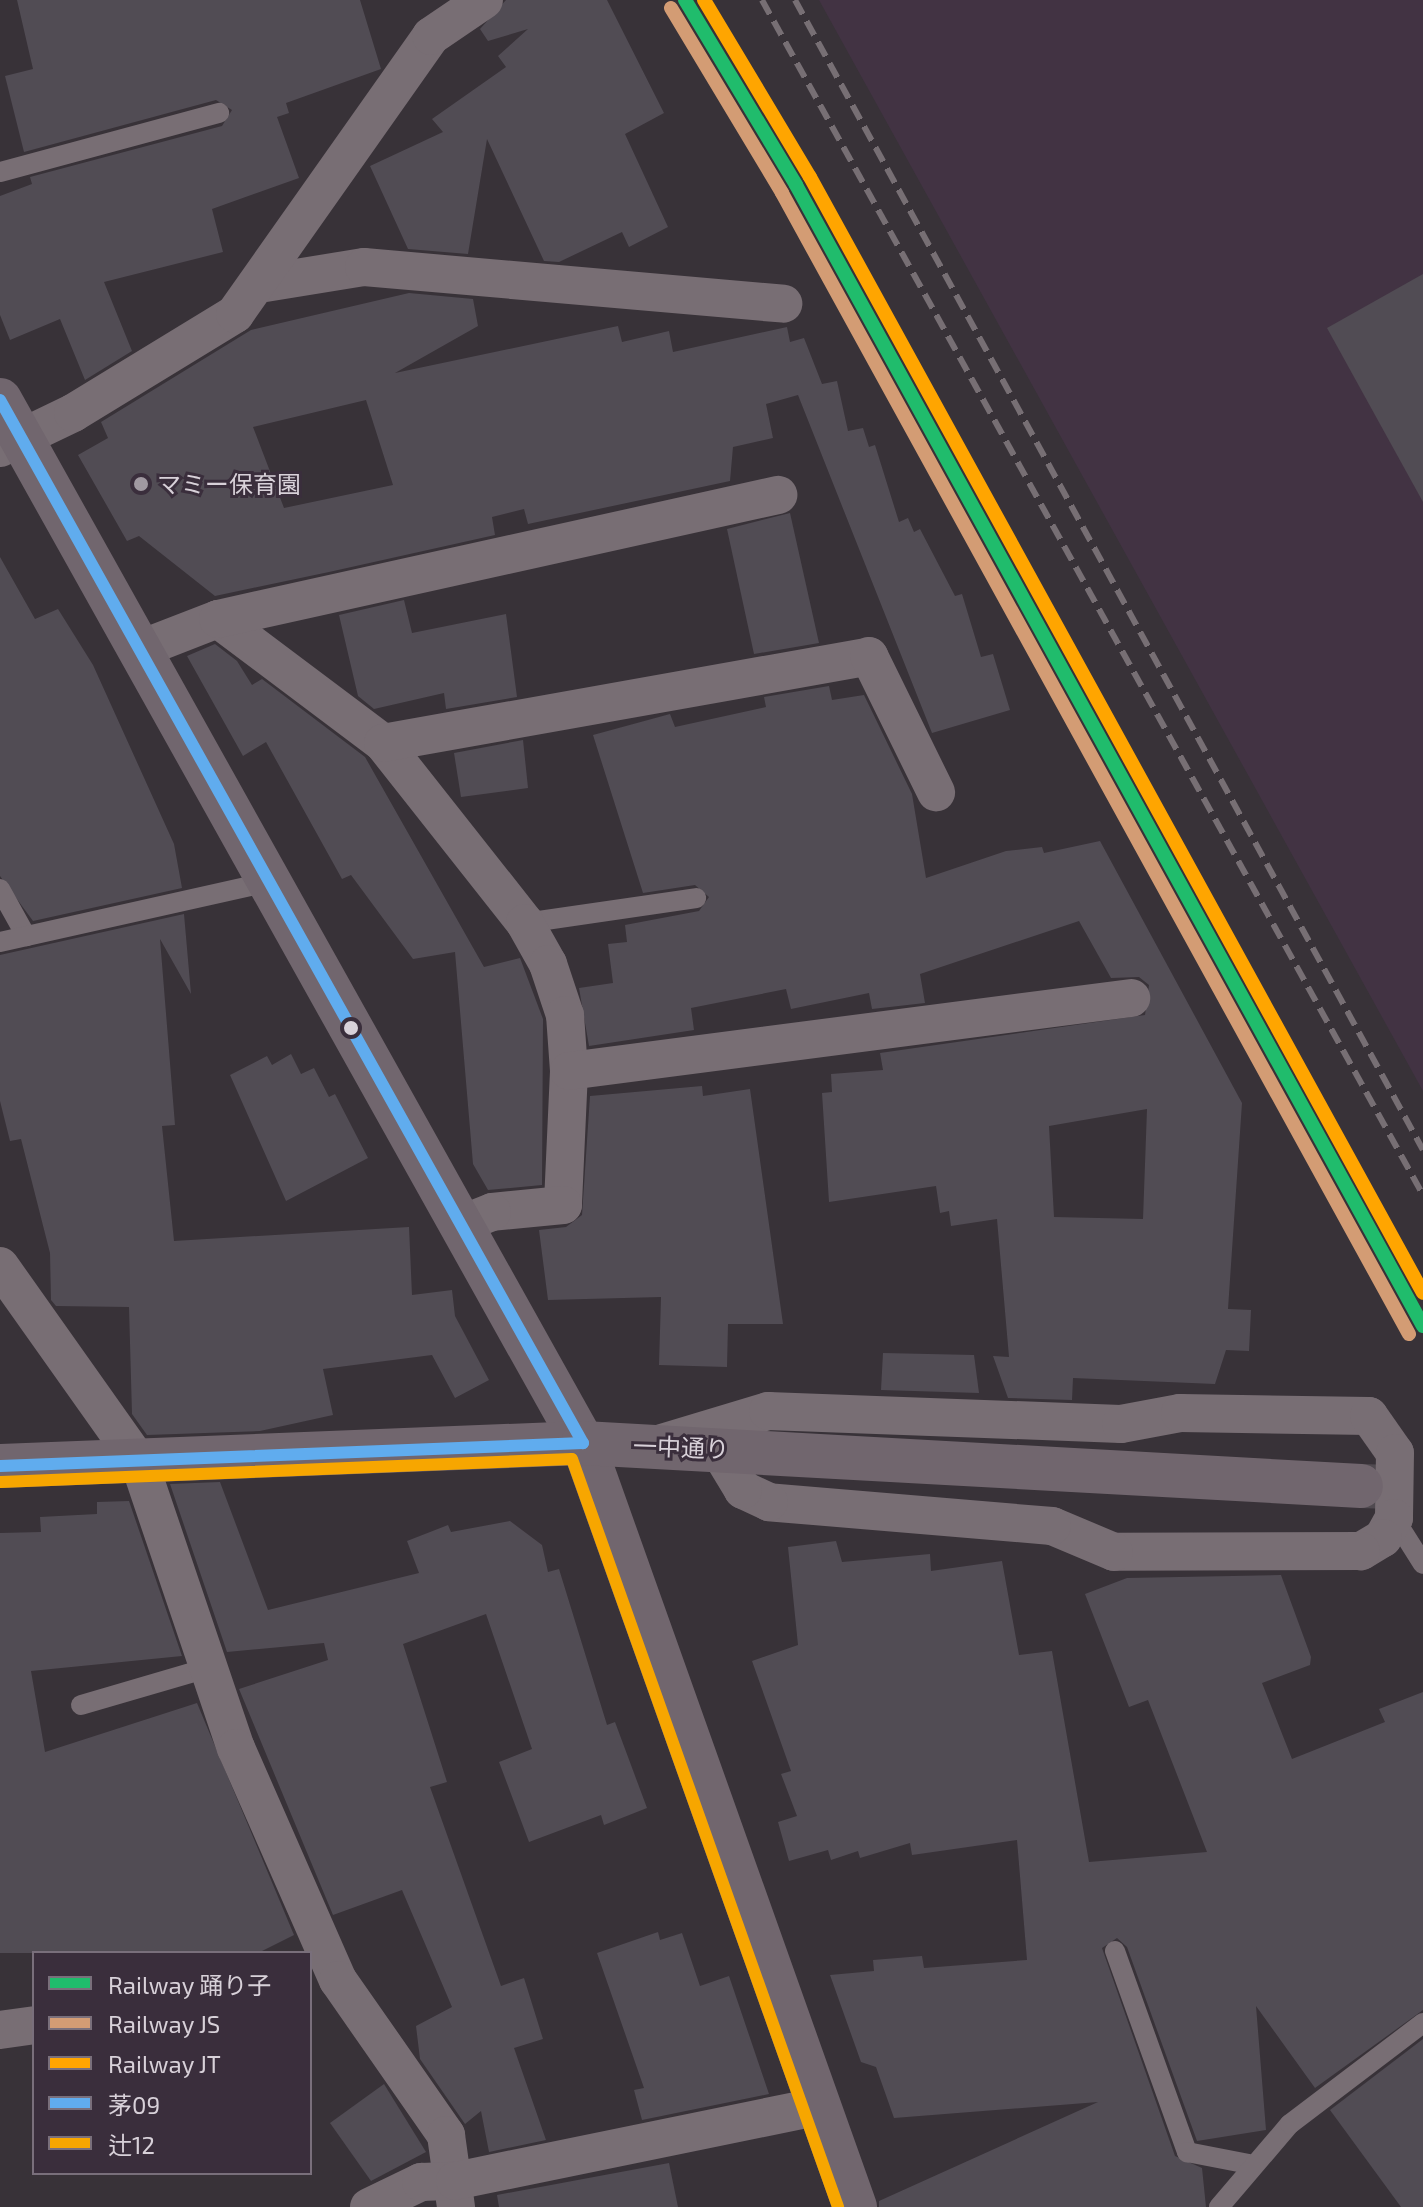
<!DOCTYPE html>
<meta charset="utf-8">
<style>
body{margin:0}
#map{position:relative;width:1423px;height:2207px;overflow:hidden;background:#383238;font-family:"Exo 2","Noto Sans JP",sans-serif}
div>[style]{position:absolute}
.built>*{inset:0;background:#423343}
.building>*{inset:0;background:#514c54}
.secondary-tunnel>*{height:44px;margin-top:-22px;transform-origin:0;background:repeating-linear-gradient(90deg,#504a50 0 44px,transparent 0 66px)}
.lane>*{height:20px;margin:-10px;padding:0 10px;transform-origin:10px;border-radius:10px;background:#786e74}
.street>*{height:38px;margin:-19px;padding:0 19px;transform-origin:19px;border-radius:19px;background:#786e74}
.secondary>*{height:44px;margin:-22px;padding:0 22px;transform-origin:22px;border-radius:22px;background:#71666e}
.rail>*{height:6px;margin-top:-3px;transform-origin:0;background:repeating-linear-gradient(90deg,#776f74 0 16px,transparent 0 24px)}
.bus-1>*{height:12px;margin:-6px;padding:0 6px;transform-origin:6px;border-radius:6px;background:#60acee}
.bus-2>*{height:12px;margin:-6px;padding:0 6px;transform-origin:6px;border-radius:6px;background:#f7a600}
.rail-1>*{height:14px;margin:-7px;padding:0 7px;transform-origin:7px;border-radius:7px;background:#20bc6c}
.rail-2>*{height:14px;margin:-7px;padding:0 7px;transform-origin:7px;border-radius:7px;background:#d39c74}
.rail-3>*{height:14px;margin:-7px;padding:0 7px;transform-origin:7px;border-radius:7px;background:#ffa500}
.dots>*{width:22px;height:22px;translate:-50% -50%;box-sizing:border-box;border:4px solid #3a2e3c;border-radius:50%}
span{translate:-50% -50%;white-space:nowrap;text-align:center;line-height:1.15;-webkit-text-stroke:6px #3a2e3c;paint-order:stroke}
.poi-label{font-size:24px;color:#d8d1d9}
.left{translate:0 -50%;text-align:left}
.street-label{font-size:24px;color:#d8d1d9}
.legend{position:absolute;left:32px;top:1951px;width:280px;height:224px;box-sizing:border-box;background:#3a2e3c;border:2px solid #796f7b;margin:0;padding:10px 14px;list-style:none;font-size:24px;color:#d8d1d9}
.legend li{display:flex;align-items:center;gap:16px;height:40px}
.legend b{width:40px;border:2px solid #796f7b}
</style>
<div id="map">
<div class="built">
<div style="clip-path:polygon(819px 0,1423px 0,1423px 1091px)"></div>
</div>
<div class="building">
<div style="clip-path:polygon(17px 0,360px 0,381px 69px,286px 103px,289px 113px,277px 117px,299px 178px,212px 209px,223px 252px,104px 282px,132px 351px,85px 380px,60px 319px,10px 340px,0 315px,0 196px,32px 184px,30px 177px,222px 126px,232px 110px,216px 100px,24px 152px,5px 76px,33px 69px)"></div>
<div style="clip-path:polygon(506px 0,607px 0,664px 113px,625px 134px,668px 227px,629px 247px,622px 232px,559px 262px,544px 261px,487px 139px,468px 254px,408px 249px,370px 166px,443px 132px,432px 119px,506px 67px,498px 56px,528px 29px,488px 41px,480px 29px)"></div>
<div style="clip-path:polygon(1423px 274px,1423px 502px,1327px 328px)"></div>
<div style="clip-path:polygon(evenodd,409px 293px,473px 299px,478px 326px,395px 373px,618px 326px,622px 342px,669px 331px,673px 352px,787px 327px,790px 342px,804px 338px,822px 384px,837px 381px,848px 431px,863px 428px,869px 447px,875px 445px,899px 522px,908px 518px,914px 532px,920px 529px,955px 596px,962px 594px,981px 657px,993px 654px,1010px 710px,932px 733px,798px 395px,766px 404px,773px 438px,733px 447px,730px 481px,528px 524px,524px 509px,492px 517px,495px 535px,329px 572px,215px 596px,139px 536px,127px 541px,78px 455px,108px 438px,101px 422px,251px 330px,409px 293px,366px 400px,393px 485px,284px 508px,253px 427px,366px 400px)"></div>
<div style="clip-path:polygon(790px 513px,819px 643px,754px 654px,727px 529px)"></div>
<div style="clip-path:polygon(0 557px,35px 619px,58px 609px,93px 665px,174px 844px,182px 888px,33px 921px,0 876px)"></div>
<div style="clip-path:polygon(404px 600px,412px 633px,506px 614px,517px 697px,446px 709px,444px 693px,374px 709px,358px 696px,339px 615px)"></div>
<div style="clip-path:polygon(215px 644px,237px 661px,252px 685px,262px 679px,365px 757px,484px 967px,520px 958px,543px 1019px,542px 1185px,488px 1190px,473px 1164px,455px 952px,413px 959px,351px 875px,342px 879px,266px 742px,243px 756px,187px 656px)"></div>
<div style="clip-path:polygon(evenodd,829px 686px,832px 700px,864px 695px,912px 794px,926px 878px,1006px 851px,1042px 847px,1044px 853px,1100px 841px,1242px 1103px,1228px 1309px,1251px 1310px,1249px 1351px,1226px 1350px,1215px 1384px,1073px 1378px,1072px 1400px,1008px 1398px,993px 1356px,1009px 1357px,997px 1219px,951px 1226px,949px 1211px,940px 1213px,936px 1186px,829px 1202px,822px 1093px,832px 1092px,831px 1074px,883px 1070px,880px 1053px,1145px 1015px,1149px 985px,1139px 977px,1111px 978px,1079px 921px,920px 974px,925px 1003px,872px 1009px,869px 993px,791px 1009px,786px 989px,691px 1008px,694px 1030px,589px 1046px,579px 988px,613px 983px,608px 944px,627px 942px,625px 925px,699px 911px,709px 897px,695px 885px,643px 893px,593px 735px,670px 714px,675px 727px,766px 707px,764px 697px,829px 686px,1147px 1109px,1143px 1219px,1054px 1217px,1049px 1126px,1147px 1109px)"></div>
<div style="clip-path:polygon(523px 740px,528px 788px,461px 797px,454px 753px)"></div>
<div style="clip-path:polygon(184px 914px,191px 994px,160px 939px,175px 1125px,162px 1126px,174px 1241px,409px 1227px,412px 1295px,452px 1290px,455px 1316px,489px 1380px,455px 1398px,432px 1355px,323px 1369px,333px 1415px,260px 1431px,147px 1435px,132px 1414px,129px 1307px,56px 1306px,51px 1300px,50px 1253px,21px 1139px,10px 1141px,0 1101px,0 955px)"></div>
<div style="clip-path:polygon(291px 1054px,301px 1074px,314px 1068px,329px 1097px,335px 1094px,368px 1158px,286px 1201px,230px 1075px,267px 1056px,272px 1065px)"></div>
<div style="clip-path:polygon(702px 1086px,703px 1096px,750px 1089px,783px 1324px,728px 1324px,727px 1367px,659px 1365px,661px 1297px,548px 1300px,539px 1230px,566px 1227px,582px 1215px,590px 1096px)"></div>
<div style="clip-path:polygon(883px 1353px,974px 1355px,979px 1393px,881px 1390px)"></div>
<div style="clip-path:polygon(220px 1482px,268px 1610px,419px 1573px,407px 1541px,448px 1525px,451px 1532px,510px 1521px,542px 1545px,548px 1572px,559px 1569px,607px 1725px,615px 1722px,647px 1808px,604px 1825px,601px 1815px,529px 1842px,499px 1762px,532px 1749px,486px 1614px,403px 1644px,447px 1782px,430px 1787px,501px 1986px,524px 1978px,543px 2039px,514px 2048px,546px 2140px,489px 2152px,481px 2111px,465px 2124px,420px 2059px,416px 2026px,452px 2007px,402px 1890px,333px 1915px,239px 1689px,328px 1660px,324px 1643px,227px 1652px,170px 1484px)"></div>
<div style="clip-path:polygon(129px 1501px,182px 1656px,31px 1671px,45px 1752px,197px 1703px,294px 1935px,258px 1953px,0 1953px,0 1533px,41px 1532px,40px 1517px,97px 1514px,97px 1502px)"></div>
<div style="clip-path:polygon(836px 1541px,842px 1562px,930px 1554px,931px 1571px,1002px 1561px,1019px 1655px,1052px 1651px,1089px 1862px,1207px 1852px,1148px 1700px,1129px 1707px,1085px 1594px,1127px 1578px,1281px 1575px,1311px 1657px,1310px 1665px,1262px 1683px,1292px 1759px,1385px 1722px,1379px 1709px,1423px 1692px,1423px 2010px,1315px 2088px,1256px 2006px,1266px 2130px,1197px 2141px,1127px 1947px,1117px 1938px,1102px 1948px,1175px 2156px,1202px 2168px,1206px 2207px,879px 2207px,879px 2201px,1098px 2102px,894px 2118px,876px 2067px,861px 2062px,830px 1975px,874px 1971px,873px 1960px,922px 1956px,924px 1968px,1027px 1960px,1017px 1840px,912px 1855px,910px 1843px,860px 1858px,858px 1851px,831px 1860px,828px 1850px,789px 1861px,778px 1822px,797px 1816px,781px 1774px,791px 1771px,752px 1661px,798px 1645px,788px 1547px)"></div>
<div style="clip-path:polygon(658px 1932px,660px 1940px,682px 1933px,700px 1986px,729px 1976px,769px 2094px,642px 2120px,634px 2090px,644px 2088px,597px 1953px)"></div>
<div style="clip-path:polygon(1423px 2039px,1423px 2207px,1401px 2207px,1330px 2110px)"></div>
<div style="clip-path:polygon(384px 2084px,426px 2152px,371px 2181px,330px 2123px)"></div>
<div style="clip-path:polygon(669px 2163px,678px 2207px,499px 2207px,497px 2195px)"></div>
</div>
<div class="secondary-tunnel">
<div style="left:1361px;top:1486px;width:62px;rotate:1.8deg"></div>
</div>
<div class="lane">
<div style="left:0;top:172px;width:227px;rotate:-15.1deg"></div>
<div style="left:0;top:889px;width:54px;rotate:61deg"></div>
<div style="left:525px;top:923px;width:173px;rotate:-8.3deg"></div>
<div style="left:0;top:942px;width:279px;rotate:-12.6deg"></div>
<div style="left:1394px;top:1518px;width:54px;rotate:57.8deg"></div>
<div style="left:81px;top:1705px;width:135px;rotate:-16.3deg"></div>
<div style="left:1115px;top:1951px;width:214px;rotate:70.3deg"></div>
<div style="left:1187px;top:2152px;width:63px;rotate:11deg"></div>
<div style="left:1219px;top:2207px;width:109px;rotate:-49.5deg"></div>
<div style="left:1290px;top:2124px;width:167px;rotate:-37.2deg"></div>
</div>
<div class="street">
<div style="left:259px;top:284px;width:106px;rotate:-9.2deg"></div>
<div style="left:364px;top:267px;width:421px;rotate:5deg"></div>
<div style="left:0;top:448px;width:81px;rotate:-25.6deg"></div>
<div style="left:73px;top:413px;width:190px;rotate:-31.4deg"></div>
<div style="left:235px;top:314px;width:340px;rotate:-54.8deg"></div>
<div style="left:431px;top:36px;width:64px;rotate:-34.2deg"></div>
<div style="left:218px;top:619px;width:206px;rotate:36.9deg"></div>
<div style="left:383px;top:743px;width:229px;rotate:51.7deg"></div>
<div style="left:525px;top:923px;width:47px;rotate:60.7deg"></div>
<div style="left:548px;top:964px;width:54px;rotate:71.6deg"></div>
<div style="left:565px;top:1015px;width:56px;rotate:85.9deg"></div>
<div style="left:569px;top:1071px;width:134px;rotate:92.6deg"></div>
<div style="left:563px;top:1205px;width:71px;rotate:174.4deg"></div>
<div style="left:492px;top:1212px;width:32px;rotate:158deg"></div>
<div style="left:138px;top:650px;width:86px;rotate:-21.2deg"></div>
<div style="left:218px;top:619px;width:574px;rotate:-12.49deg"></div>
<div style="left:383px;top:743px;width:494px;rotate:-10.1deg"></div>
<div style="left:869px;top:656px;width:152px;rotate:63.8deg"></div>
<div style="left:569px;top:1071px;width:567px;rotate:-7.4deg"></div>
<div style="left:0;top:1266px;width:240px;rotate:54.7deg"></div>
<div style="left:139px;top:1462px;width:302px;rotate:71.3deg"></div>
<div style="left:236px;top:1748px;width:253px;rotate:66.3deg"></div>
<div style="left:338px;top:1980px;width:189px;rotate:55.1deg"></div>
<div style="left:446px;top:2135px;width:73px;rotate:82.1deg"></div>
<div style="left:662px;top:1443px;width:111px;rotate:-16.8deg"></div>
<div style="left:768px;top:1411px;width:353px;rotate:2.1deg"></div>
<div style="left:1121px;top:1424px;width:60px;rotate:-10.6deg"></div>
<div style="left:1180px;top:1413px;width:189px;rotate:0.9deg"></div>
<div style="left:1369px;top:1416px;width:45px;rotate:54.9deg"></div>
<div style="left:1395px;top:1453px;width:65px;rotate:90.9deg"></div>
<div style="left:1394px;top:1518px;width:23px;rotate:119deg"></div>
<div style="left:1383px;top:1538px;width:26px;rotate:149deg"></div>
<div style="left:1361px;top:1551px;width:247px;rotate:179.8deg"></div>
<div style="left:1114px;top:1552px;width:67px;rotate:-157.2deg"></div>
<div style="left:1052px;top:1526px;width:284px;rotate:-175.2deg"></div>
<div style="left:769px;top:1502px;width:29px;rotate:-155deg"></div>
<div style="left:743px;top:1490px;width:50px;rotate:-121.2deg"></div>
<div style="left:0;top:2030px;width:34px;rotate:-8deg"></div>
<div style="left:369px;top:2207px;width:58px;rotate:-25.7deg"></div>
<div style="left:421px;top:2182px;width:34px;rotate:-2deg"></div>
<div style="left:455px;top:2181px;width:369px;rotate:-11.6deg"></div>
</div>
<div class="secondary">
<div style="left:0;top:400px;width:1195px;rotate:60.8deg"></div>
<div style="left:583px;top:1443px;width:811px;rotate:70.4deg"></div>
<div style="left:0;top:1466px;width:583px;rotate:-2.26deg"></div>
<div style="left:583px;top:1443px;width:779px;rotate:3.16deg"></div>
</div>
<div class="rail">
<div style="left:762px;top:0;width:1366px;rotate:61.05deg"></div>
<div style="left:795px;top:0;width:1310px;rotate:61.36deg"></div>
</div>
<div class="bus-1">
<div style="left:0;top:400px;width:1195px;rotate:60.8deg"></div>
<div style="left:583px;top:1443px;width:583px;rotate:177.74deg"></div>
</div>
<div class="bus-2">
<div style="left:1px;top:1482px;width:571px;rotate:-2.31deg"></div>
<div style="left:572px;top:1459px;width:794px;rotate:70.42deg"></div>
</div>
<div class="rail-1">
<div style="left:685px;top:0;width:216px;rotate:59deg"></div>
<div style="left:796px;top:185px;width:1302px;rotate:61.21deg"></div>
</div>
<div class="rail-2">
<div style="left:671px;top:8px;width:216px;rotate:59deg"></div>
<div style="left:782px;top:193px;width:1302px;rotate:61.21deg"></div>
</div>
<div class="rail-3">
<div style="left:704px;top:0;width:206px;rotate:59.1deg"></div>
<div style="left:810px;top:177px;width:1273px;rotate:61.22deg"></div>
</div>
<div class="dots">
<div style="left:141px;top:484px;background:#a099a1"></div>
<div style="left:351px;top:1028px;background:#d8d1d9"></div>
</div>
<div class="poi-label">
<span class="left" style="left:157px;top:484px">マミー保育園</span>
</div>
<div class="street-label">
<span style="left:681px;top:1447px;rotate:2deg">一中通り</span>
</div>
<ul class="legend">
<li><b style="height:10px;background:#20bc6c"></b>Railway 踊り子</li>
<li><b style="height:10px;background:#d39c74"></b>Railway JS</li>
<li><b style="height:10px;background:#ffa500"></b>Railway JT</li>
<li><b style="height:10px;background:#60acee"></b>茅09</li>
<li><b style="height:10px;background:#f7a600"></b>辻12</li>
</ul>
</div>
